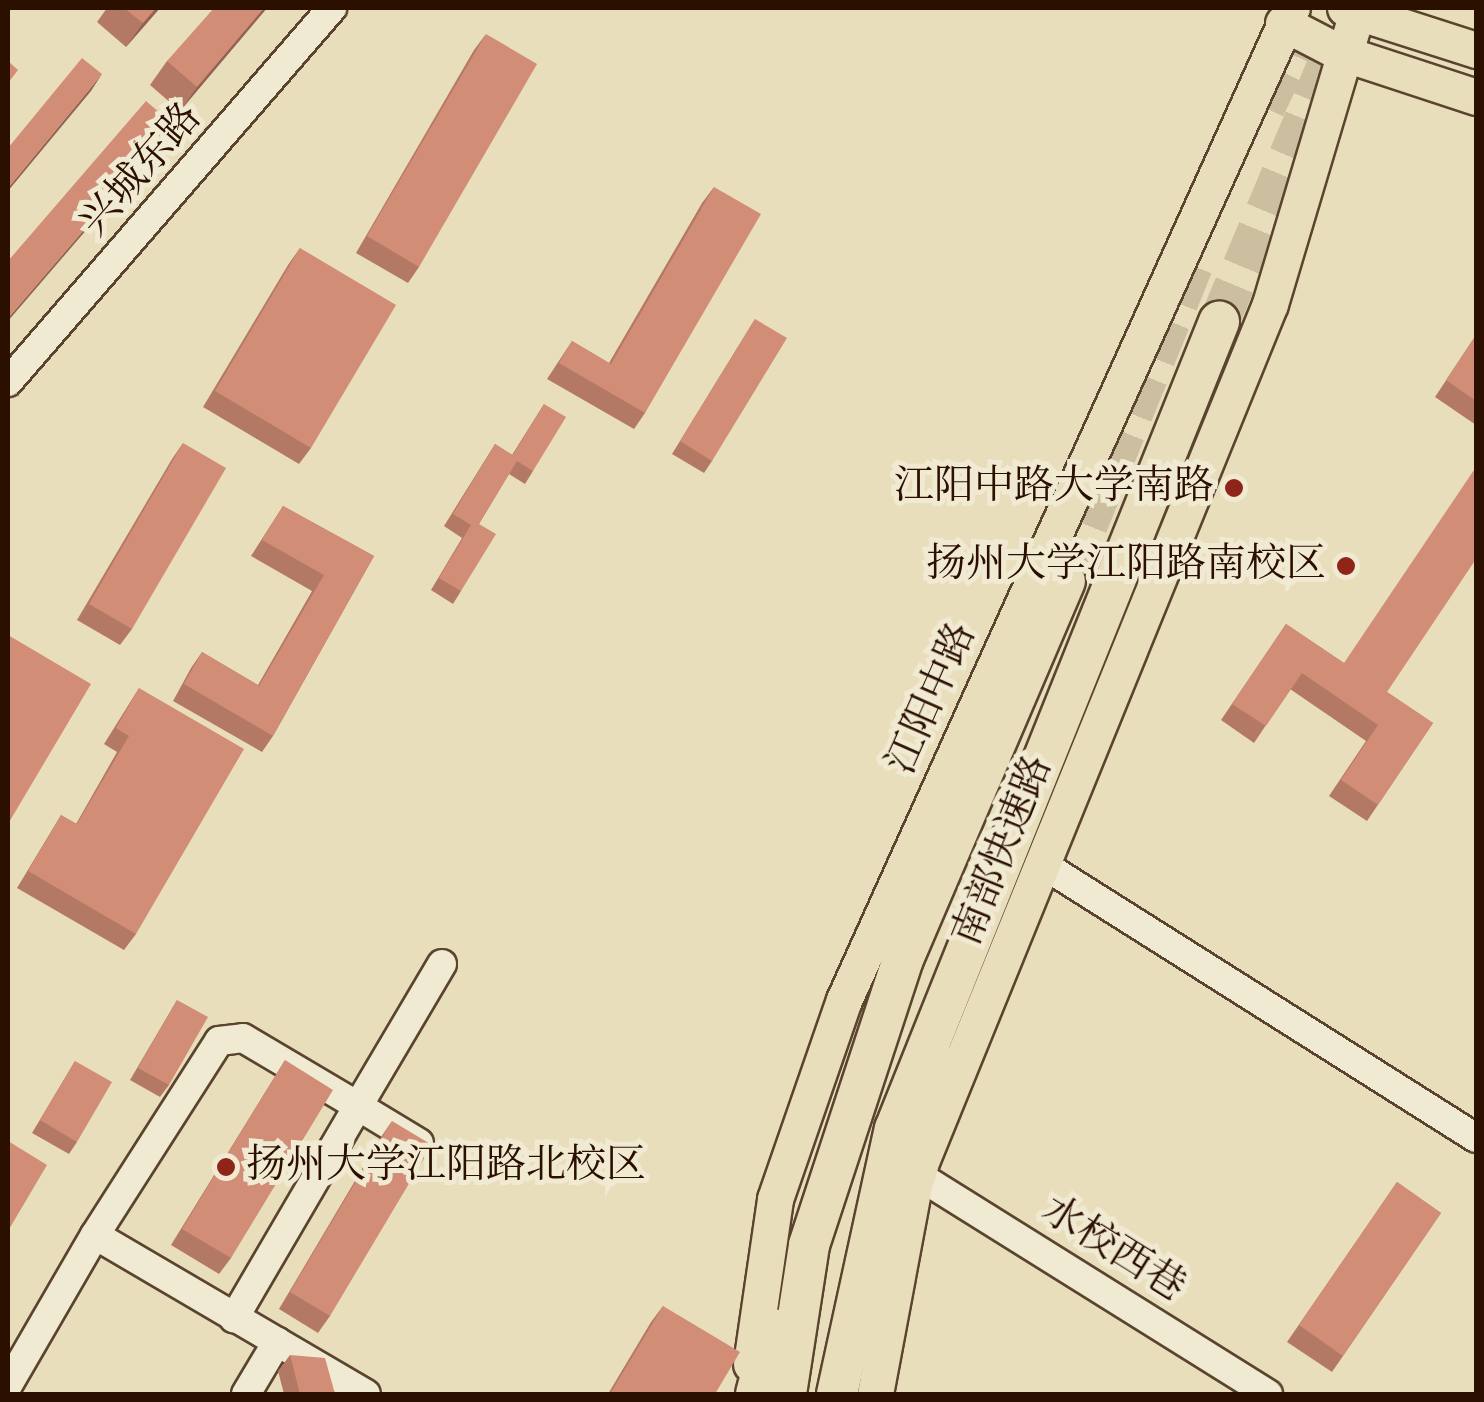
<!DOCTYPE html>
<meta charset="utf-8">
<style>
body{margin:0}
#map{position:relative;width:1484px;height:1402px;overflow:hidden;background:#e9debb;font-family:"IM FELL English","Noto Serif SC",serif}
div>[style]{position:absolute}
.highway-tunnel>*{height:40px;margin-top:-20px;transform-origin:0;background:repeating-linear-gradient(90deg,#ccbf9f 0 40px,transparent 0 60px)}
.roads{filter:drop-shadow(2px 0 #5a442f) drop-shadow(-2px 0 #5a442f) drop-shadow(0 2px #5a442f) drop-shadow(0 -2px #5a442f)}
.minor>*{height:28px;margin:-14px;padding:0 14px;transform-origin:14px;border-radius:14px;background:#f1ead3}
.major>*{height:35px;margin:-17.5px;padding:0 17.5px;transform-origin:17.5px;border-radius:17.5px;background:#e9debb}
.highway>*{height:40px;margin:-20px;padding:0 20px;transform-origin:20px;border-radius:20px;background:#e9debb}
.wall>*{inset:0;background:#b47965}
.shaded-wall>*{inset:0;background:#926353}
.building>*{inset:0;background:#d18d76}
.dots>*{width:28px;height:28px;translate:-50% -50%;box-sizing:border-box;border:5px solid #f1ead3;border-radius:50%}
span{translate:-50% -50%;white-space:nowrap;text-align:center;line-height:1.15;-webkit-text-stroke:10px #f1ead3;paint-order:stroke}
.street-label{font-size:40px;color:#2b1000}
.poi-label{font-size:40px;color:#2b1000}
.right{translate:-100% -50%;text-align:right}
.left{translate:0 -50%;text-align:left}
.frame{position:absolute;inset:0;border:10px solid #2b1000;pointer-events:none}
</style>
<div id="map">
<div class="highway-tunnel">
<div style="left:1265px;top:108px;width:110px;rotate:-64.8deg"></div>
<div style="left:1219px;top:322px;width:310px;rotate:-67.2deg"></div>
<div style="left:1065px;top:581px;width:351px;rotate:-67.9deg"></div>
</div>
<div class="roads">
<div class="minor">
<div style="left:8px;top:382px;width:495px;rotate:-49.1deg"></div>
<div style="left:1047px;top:867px;width:507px;rotate:32.28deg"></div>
<div style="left:419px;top:1143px;width:71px;rotate:-148.8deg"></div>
<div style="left:358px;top:1106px;width:165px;rotate:-59.4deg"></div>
<div style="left:916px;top:1174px;width:415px;rotate:32deg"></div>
<div style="left:95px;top:1235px;width:230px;rotate:-57.4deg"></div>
<div style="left:219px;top:1041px;width:24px;rotate:-7deg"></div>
<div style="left:243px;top:1038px;width:134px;rotate:30.6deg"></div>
<div style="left:358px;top:1106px;width:246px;rotate:120.3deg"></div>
<div style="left:8px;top:1385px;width:173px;rotate:-59.9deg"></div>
<div style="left:95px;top:1235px;width:314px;rotate:30.4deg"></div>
<div style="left:246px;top:1394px;width:61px;rotate:-59.2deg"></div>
</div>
<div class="major">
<div style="left:1345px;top:8px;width:138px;rotate:17.8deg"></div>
<div style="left:1283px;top:23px;width:63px;rotate:27.4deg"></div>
<div style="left:1339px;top:52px;width:144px;rotate:18.2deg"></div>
<div style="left:751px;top:1364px;width:167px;rotate:-81.7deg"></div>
<div style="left:775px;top:1199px;width:211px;rotate:-70.9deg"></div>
<div style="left:844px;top:1000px;width:1088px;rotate:-65.7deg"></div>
<div style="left:875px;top:1394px;width:224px;rotate:-79.4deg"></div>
<div style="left:916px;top:1174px;width:939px;rotate:-67.86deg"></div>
<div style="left:1270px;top:304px;width:309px;rotate:-73.4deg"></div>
</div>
<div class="highway">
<div style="left:916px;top:1174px;width:111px;rotate:-77deg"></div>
<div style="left:756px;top:1394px;width:67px;rotate:-75.3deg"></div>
<div style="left:786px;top:1394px;width:151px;rotate:-81.2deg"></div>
<div style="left:809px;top:1245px;width:301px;rotate:-71.8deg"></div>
<div style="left:903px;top:959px;width:411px;rotate:-66.8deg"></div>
<div style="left:837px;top:1394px;width:271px;rotate:-77.7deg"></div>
<div style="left:895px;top:1129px;width:870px;rotate:-68.13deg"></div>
</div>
</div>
<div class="wall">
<div style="clip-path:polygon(107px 8px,160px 8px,126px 47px,97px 22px)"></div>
<div style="clip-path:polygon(267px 8px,180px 111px,150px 85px,167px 61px)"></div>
<div style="clip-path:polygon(486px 34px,419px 267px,408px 283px,356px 253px,474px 50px)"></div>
<div style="clip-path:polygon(714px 187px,645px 413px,634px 429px,547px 379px,572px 341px,609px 363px,702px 203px)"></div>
<div style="clip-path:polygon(300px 248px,311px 448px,299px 464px,203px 407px,288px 265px)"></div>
<div style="clip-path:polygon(755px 319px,712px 461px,704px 473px,672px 454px)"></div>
<div style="clip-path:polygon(1476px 335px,1476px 425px,1435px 397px)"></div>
<div style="clip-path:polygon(544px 404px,533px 471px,525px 484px,509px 474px,479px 524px,461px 591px,453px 604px,431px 590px,462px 538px,444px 526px,495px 444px,512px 455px)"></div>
<div style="clip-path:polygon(183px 443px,132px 629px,120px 645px,77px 620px,172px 459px)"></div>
<div style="clip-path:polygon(283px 506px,374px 556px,273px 736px,262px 752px,173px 701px,191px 668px,202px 652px,258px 685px,312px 591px,251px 556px)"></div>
<div style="clip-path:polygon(1286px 624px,1433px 723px,1367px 821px,1329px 796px,1366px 741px,1290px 689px,1254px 743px,1221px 720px)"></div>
<div style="clip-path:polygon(139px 688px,136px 934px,124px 950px,17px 888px,61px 815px,76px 824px,117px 752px,104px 744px)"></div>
<div style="clip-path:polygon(177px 1000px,169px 1085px,160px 1097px,130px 1080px)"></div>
<div style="clip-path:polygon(285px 1060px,231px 1258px,219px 1274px,171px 1245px)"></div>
<div style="clip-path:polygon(75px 1061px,77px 1142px,69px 1154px,32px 1133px)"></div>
<div style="clip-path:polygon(392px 1121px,330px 1316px,318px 1333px,279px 1309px,381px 1137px)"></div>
<div style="clip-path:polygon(1397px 1182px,1441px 1213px,1332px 1372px,1287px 1342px)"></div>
<div style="clip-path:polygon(663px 1306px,715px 1394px,608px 1394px,651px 1322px)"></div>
<div style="clip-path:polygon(290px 1355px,335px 1394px,284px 1394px,278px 1371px)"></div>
</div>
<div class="shaded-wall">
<div style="clip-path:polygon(156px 8px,160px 8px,126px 47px,143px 23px)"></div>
<div style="clip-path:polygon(264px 8px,267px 8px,180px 111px,197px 87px)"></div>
<div style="clip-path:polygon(102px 74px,91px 91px,8px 191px,8px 188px)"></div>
<div style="clip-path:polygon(174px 125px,162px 142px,8px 321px,8px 318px)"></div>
</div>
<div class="building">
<div style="clip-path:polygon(124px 8px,156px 8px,143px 23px)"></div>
<div style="clip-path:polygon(214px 8px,264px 8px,197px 87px,167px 61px)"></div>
<div style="clip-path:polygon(486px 34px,537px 64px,419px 267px,367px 236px)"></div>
<div style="clip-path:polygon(82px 58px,102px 74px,8px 188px,8px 148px)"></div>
<div style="clip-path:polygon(8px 61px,18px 70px,8px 83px)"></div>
<div style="clip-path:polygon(146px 101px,174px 125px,8px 318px,8px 261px)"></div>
<div style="clip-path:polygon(714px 187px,761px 214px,645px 413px,559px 363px,572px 341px,611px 364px)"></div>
<div style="clip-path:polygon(300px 248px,396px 305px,311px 448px,215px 391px)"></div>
<div style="clip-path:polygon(755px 319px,787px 338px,712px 461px,680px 441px)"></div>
<div style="clip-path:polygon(1476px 335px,1476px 401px,1446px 380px)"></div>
<div style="clip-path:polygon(544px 404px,566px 417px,533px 471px,517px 461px,479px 524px,496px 534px,461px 591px,439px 578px,471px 525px,453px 514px,495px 444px,513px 455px)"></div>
<div style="clip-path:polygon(183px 443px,226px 468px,132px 629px,89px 604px)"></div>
<div style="clip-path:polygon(1476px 467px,1476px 559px,1387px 692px,1433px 723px,1378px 805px,1341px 780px,1378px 725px,1302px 673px,1266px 726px,1232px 704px,1286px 624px,1344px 663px)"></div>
<div style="clip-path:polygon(283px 506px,374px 556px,273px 736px,184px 684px,202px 652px,259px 686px,324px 575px,262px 540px)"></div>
<div style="clip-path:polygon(8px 635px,91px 684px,8px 824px)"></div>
<div style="clip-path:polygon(139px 688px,244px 749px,136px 934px,28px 871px,61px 815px,77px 824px,129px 736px,116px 728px)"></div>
<div style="clip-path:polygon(177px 1000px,208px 1017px,169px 1085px,138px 1068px)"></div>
<div style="clip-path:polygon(285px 1060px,333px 1090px,231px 1258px,182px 1229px)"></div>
<div style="clip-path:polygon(75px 1061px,112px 1082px,77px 1142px,40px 1120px)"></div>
<div style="clip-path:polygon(392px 1121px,432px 1145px,330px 1316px,290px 1292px)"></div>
<div style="clip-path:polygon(8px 1141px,47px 1165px,8px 1231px)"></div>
<div style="clip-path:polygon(1397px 1182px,1441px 1213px,1343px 1356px,1299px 1325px)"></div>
<div style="clip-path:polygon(663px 1306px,740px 1352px,715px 1394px,610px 1394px)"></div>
<div style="clip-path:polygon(290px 1355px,325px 1358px,335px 1394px,300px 1394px)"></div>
</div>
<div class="dots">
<div style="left:1234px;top:488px;background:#8f2418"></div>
<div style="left:1346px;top:566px;background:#8f2418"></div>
<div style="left:226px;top:1167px;background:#8f2418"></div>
</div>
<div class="street-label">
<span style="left:142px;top:171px;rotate:-49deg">兴城东路</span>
<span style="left:933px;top:699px;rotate:-66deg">江阳中路</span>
<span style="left:1004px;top:851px;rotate:-68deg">南部快速路</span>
<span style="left:1113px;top:1250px;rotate:32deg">水校西巷</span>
</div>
<div class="poi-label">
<span class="right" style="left:1214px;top:488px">江阳中路大学南路</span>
<span class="right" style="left:1326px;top:566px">扬州大学江阳路南校区</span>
<span class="left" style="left:246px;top:1167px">扬州大学江阳路北校区</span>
</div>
<div class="frame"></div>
</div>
